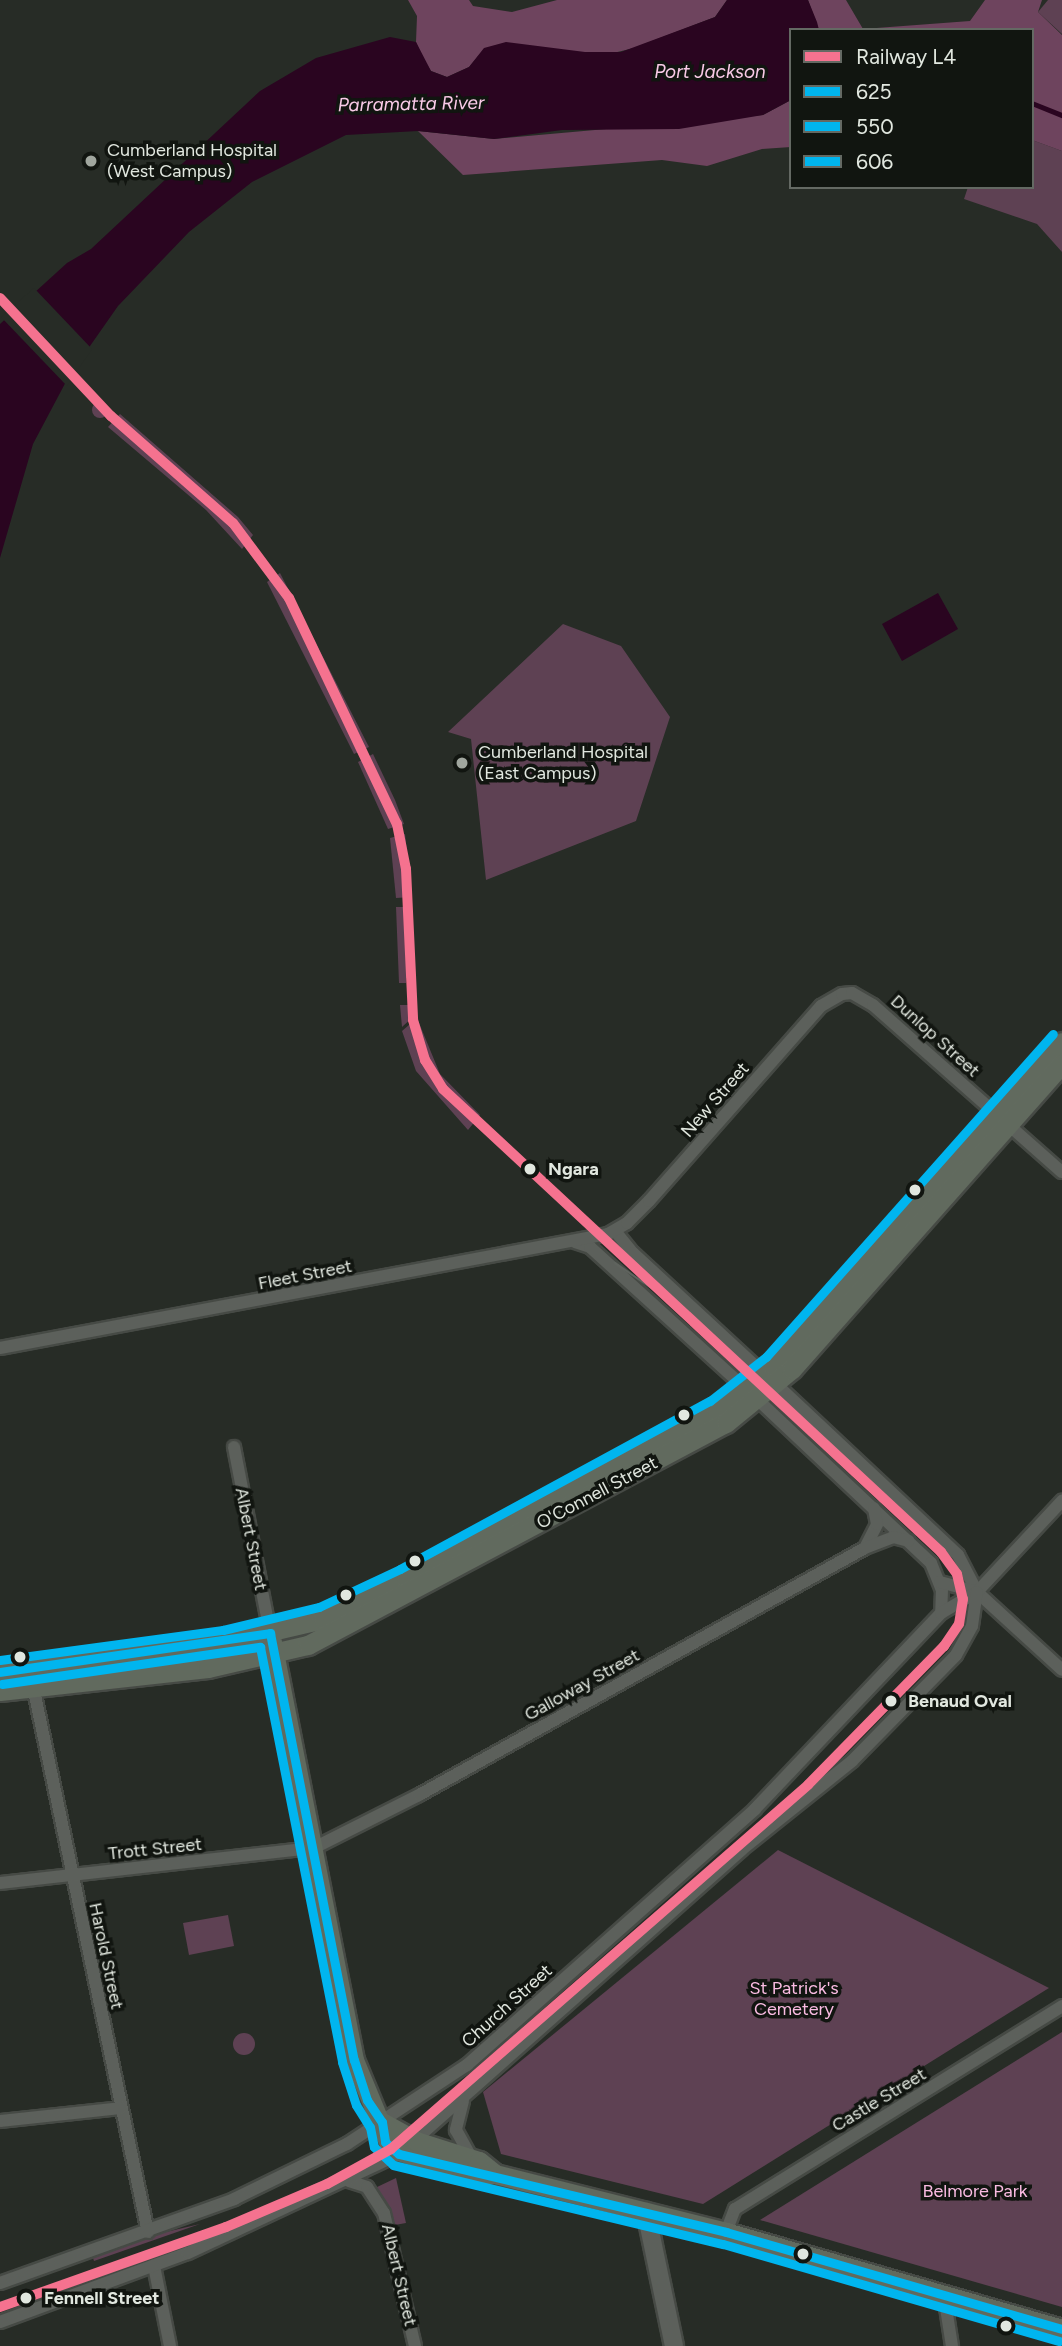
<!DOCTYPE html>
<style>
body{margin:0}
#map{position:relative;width:1062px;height:2346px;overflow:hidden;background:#272c26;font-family:Figtree,sans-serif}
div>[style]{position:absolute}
.green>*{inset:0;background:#5e4153}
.round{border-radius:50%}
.forest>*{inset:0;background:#6e445e}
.water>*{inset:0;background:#2a0520}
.pier>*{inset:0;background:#272c26}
.stream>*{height:4.5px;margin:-2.25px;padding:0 2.25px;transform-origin:2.25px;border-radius:2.25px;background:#2a0520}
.roads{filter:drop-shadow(2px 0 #464a45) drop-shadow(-2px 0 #464a45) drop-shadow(0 2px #464a45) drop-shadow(0 -2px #464a45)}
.street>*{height:12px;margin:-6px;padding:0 6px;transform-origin:6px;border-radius:6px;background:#5c605b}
.secondary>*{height:18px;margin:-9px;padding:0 9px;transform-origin:9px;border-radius:9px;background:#5c605b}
.primary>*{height:19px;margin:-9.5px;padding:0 9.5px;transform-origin:9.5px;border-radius:9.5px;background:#616a5e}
.tram>*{height:2px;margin:-1px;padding:0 1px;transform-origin:1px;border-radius:1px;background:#5f635e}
.bus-1>*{height:9px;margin:-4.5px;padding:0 4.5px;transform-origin:4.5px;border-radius:4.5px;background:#00b5ef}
.bus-2>*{height:9px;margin:-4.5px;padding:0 4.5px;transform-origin:4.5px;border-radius:4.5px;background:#00b5ef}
.bus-3>*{height:9px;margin:-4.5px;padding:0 4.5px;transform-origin:4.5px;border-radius:4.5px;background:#00b5ef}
.rail-1>*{height:10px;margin:-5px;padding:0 5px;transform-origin:5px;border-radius:5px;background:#f5728f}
.dots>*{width:19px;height:19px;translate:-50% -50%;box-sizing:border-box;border:4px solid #111510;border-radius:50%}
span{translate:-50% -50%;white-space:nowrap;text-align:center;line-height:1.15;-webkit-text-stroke:7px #111510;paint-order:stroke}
.poi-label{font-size:18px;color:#e1e7df}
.left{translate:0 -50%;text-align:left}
.street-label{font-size:18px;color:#e1e7df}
.stop-label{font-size:18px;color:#e1e7df;font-weight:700}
.park-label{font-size:18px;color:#fabbe2}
.water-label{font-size:19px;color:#f9cae7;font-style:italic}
.legend{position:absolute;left:789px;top:28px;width:245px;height:161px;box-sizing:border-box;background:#111510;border:2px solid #646963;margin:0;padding:9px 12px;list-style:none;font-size:21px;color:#e1e7df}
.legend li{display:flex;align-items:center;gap:14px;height:35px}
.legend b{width:35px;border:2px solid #646963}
</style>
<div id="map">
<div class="green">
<div style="clip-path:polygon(1048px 0,1062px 0,1062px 34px,1038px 12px)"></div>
<div style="clip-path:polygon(1032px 140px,1062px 151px,1062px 252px,1037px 224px,964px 199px,968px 187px,1032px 187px)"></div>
<div class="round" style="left:92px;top:402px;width:16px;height:16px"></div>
<div style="clip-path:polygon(120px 414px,238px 517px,253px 535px,242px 549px,206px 510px,108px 427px)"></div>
<div style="clip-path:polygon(280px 573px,369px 747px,354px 754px,267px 582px)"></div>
<div style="clip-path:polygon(563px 624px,621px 646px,670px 717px,636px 821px,486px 880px,471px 739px,448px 732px)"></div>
<div style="clip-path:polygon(373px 754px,395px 800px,404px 824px,388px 829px,358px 762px)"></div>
<div style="clip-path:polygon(405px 834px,412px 897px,396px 898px,390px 838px)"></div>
<div style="clip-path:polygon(396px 907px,411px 907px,414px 978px,406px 978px,406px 983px,399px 983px)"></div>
<div style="clip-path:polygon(400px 1005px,415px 1005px,416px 1014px,402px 1027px)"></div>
<div style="clip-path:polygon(417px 1018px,440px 1074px,480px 1115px,468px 1130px,416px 1071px,402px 1031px)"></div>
<div style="clip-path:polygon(778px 1850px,1049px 1988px,703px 2204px,501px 2154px,483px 2092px)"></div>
<div style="clip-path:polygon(228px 1915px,234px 1946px,189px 1955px,183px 1923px)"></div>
<div style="clip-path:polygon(1062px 2032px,1062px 2307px,760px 2220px)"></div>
<div class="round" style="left:233px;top:2033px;width:22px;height:22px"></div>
<div style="clip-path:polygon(396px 2178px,406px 2223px,395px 2225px,375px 2188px)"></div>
<div style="clip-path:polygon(200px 2224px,94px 2261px,92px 2255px,140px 2238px)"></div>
</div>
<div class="forest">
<div style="clip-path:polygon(408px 0,469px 0,473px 6px,512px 12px,557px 0,727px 0,715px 17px,634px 48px,609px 54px,485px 48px,469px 67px,447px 77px,431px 71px,423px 58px,416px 42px,417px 16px)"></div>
<div style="clip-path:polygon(808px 0,846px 0,863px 29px,970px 21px,985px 0,1042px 0,1038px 12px,1062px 35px,1062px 151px,1032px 140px,1032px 30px,819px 30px)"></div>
<div style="clip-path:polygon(791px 100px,791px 147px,762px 149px,707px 166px,662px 160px,463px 175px,418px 131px,494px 139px,763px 115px)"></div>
</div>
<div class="water">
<div style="clip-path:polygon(727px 0,808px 0,817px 22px,819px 30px,791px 30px,791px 100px,763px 115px,679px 129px,562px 130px,494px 139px,418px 131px,346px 135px,252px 182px,189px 232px,118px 306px,69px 376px,33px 444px,0 558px,0 324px,67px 263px,91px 249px,260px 91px,316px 58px,390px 37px,416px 42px,431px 71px,447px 77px,469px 67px,484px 48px,506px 42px,585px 52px,621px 52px,715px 17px)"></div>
<div style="clip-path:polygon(938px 593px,958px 629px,902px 661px,882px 624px)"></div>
</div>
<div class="pier">
<div style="clip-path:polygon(34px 288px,92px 349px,67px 386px,1px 317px)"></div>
</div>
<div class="stream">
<div style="left:1032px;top:103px;width:32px;rotate:22deg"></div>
</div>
<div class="roads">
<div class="street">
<div style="left:615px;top:1231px;width:28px;rotate:51deg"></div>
<div style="left:633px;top:1253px;width:180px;rotate:42.7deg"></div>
<div style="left:575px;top:1242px;width:16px;rotate:18deg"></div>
<div style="left:590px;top:1247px;width:212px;rotate:42.3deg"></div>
<div style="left:0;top:1348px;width:619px;rotate:-10.62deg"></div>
<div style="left:608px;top:1234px;width:22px;rotate:-30deg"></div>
<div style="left:627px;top:1223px;width:31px;rotate:-45deg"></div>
<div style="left:649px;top:1201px;width:260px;rotate:-48.6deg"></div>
<div style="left:821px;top:1006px;width:24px;rotate:-30deg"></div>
<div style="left:842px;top:994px;width:10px;rotate:-6deg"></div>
<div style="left:852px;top:993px;width:24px;rotate:30deg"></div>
<div style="left:873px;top:1005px;width:252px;rotate:41.5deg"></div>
<div style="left:776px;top:1384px;width:250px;rotate:43.2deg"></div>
<div style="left:958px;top:1555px;width:42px;rotate:62.8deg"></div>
<div style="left:977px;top:1592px;width:115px;rotate:42.5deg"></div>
<div style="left:757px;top:1399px;width:239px;rotate:43.3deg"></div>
<div style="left:931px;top:1563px;width:29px;rotate:68deg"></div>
<div style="left:942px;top:1590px;width:23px;rotate:92deg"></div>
<div style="left:234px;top:1447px;width:189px;rotate:79deg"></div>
<div style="left:865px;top:1548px;width:27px;rotate:-63deg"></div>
<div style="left:877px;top:1524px;width:16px;rotate:-101deg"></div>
<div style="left:940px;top:1582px;width:38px;rotate:15deg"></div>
<div style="left:33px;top:1686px;width:558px;rotate:78.11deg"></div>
<div style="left:0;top:1883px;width:316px;rotate:-6.4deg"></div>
<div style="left:314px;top:1848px;width:118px;rotate:-26.8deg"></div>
<div style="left:419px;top:1795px;width:510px;rotate:-28.98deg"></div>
<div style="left:865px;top:1548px;width:30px;rotate:-21deg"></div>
<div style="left:893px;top:1537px;width:16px;rotate:14deg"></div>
<div style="left:463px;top:2101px;width:30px;rotate:104deg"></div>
<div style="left:456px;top:2130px;width:31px;rotate:61deg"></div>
<div style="left:0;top:2121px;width:122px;rotate:-6.1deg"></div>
<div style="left:349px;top:2181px;width:19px;rotate:18deg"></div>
<div style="left:367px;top:2187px;width:31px;rotate:57deg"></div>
<div style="left:384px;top:2213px;width:137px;rotate:76.9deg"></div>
<div style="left:726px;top:2232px;width:25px;rotate:-69deg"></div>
<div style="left:735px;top:2209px;width:385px;rotate:-31.8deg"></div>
<div style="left:154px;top:2266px;width:82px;rotate:78.7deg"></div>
<div style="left:0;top:2283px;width:249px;rotate:-19.7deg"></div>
<div style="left:234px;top:2199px;width:126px;rotate:-26deg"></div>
<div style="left:347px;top:2144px;width:144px;rotate:-33.4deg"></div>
<div style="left:467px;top:2065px;width:385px;rotate:-41.6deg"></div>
<div style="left:755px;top:1809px;width:270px;rotate:-46.5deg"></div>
<div style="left:941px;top:1613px;width:42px;rotate:-30.3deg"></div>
<div style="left:977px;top:1592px;width:125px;rotate:-47deg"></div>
<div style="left:944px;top:2295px;width:52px;rotate:81.1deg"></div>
<div style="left:0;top:2322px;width:200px;rotate:-20.2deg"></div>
<div style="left:188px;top:2253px;width:233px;rotate:-25.1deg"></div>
<div style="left:399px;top:2154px;width:458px;rotate:-41.6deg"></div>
<div style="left:741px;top:1850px;width:142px;rotate:-38.7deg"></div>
<div style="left:852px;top:1761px;width:148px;rotate:-45.5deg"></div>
<div style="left:956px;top:1655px;width:33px;rotate:-61deg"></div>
<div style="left:972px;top:1626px;width:34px;rotate:-82deg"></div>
</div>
<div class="secondary">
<div style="left:646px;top:2212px;width:137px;rotate:78.2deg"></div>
</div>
<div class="primary">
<div style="left:272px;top:1642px;width:426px;rotate:78.9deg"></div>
<div style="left:354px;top:2060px;width:96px;rotate:67.4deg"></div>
<div style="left:391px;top:2149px;width:89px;rotate:17deg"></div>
<div style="left:476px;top:2175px;width:19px;rotate:-3deg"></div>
<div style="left:495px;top:2174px;width:238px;rotate:14.1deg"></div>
<div style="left:726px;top:2232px;width:350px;rotate:16.1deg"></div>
<div style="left:0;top:1672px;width:227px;rotate:-7.6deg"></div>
<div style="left:225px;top:1642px;width:101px;rotate:-13.2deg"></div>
<div style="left:323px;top:1619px;width:92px;rotate:-25.2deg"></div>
<div style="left:406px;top:1580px;width:354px;rotate:-28.5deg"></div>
<div style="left:717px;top:1411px;width:73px;rotate:-38.3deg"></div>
<div style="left:774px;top:1366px;width:433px;rotate:-48.4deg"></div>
<div style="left:0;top:1691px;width:209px;rotate:-6.3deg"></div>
<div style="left:208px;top:1668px;width:103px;rotate:-13deg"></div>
<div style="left:308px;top:1645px;width:473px;rotate:-28deg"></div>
<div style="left:726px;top:1423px;width:85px;rotate:-39.3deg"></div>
<div style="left:792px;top:1369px;width:407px;rotate:-48.5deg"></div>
<div style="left:382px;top:2122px;width:39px;rotate:29deg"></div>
<div style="left:416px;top:2141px;width:66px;rotate:17.6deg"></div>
<div style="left:479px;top:2161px;width:21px;rotate:39deg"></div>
</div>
</div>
<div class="tram">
<div style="left:615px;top:1263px;width:55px;rotate:34.6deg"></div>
</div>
<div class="bus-1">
<div style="left:0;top:1672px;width:273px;rotate:-8.2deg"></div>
<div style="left:270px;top:1633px;width:435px;rotate:78.9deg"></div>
<div style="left:354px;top:2060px;width:42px;rotate:72deg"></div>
<div style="left:367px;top:2100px;width:27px;rotate:56deg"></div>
<div style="left:382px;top:2122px;width:20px;rotate:81deg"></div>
<div style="left:385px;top:2142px;width:18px;rotate:41deg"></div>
<div style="left:399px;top:2154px;width:336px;rotate:13.4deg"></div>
<div style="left:726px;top:2232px;width:350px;rotate:16.1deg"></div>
</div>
<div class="bus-2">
<div style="left:2px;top:1684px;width:261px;rotate:-8.2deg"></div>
<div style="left:260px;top:1647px;width:423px;rotate:78.8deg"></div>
<div style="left:342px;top:2062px;width:45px;rotate:72deg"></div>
<div style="left:356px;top:2105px;width:26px;rotate:58deg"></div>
<div style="left:370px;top:2127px;width:20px;rotate:79deg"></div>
<div style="left:374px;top:2147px;width:26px;rotate:43deg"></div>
<div style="left:393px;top:2165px;width:339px;rotate:13.5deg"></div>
<div style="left:723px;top:2244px;width:350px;rotate:16.1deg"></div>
</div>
<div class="bus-3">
<div style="left:0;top:1660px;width:225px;rotate:-7.7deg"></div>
<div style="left:223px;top:1630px;width:99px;rotate:-13.5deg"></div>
<div style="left:319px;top:1607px;width:89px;rotate:-25.1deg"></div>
<div style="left:400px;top:1569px;width:353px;rotate:-28.5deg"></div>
<div style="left:710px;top:1401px;width:71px;rotate:-38.2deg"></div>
<div style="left:766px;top:1357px;width:432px;rotate:-48.4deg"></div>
</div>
<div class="rail-1">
<div style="left:0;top:298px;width:162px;rotate:46.8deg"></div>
<div style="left:111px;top:416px;width:162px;rotate:41.3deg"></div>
<div style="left:233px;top:523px;width:94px;rotate:53.3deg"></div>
<div style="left:289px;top:598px;width:250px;rotate:64.5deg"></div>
<div style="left:397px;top:824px;width:46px;rotate:78.7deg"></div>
<div style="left:406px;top:869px;width:151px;rotate:87.3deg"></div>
<div style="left:413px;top:1020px;width:42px;rotate:73.3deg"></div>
<div style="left:425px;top:1060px;width:34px;rotate:58deg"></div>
<div style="left:443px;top:1089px;width:680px;rotate:42.91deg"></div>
<div style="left:941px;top:1552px;width:27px;rotate:54deg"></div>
<div style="left:957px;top:1574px;width:26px;rotate:77deg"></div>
<div style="left:963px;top:1599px;width:25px;rotate:99deg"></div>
<div style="left:959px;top:1624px;width:27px;rotate:124deg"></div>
<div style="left:944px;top:1646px;width:194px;rotate:134.4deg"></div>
<div style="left:808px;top:1785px;width:554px;rotate:138.88deg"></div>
<div style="left:391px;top:2149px;width:73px;rotate:151.3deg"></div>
<div style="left:327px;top:2184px;width:110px;rotate:156.9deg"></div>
<div style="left:226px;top:2227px;width:240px;rotate:160.5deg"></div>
</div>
<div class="dots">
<div style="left:91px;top:161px;background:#a0a69e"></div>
<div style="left:462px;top:763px;background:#a0a69e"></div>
<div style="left:530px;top:1169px;background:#e1e7df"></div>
<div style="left:915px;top:1190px;background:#e1e7df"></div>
<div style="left:684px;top:1415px;background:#e1e7df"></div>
<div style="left:415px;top:1561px;background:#e1e7df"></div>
<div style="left:346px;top:1595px;background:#e1e7df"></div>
<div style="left:20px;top:1657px;background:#e1e7df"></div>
<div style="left:891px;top:1701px;background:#e1e7df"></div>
<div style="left:803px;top:2254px;background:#e1e7df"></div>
<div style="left:26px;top:2298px;background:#e1e7df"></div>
<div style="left:1006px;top:2326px;background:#e1e7df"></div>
</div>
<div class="poi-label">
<span class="left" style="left:107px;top:161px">Cumberland Hospital<br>(West Campus)</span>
<span class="left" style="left:478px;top:763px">Cumberland Hospital<br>(East Campus)</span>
</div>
<div class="street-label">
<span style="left:935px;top:1036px;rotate:42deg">Dunlop Street</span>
<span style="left:715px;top:1100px;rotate:-49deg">New Street</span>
<span style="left:305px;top:1275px;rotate:-11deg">Fleet Street</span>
<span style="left:597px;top:1493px;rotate:-28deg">O'Connell Street</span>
<span style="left:251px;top:1539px;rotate:79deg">Albert Street</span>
<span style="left:582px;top:1685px;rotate:-29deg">Galloway Street</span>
<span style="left:155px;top:1849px;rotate:-6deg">Trott Street</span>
<span style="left:106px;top:1956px;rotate:78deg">Harold Street</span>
<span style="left:507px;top:2006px;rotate:-42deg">Church Street</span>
<span style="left:879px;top:2100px;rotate:-31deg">Castle Street</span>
<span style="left:399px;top:2275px;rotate:77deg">Albert Street</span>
</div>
<div class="stop-label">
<span class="left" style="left:548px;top:1169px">Ngara</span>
<span class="left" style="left:908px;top:1701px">Benaud Oval</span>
<span class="left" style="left:44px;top:2298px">Fennell Street</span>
</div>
<div class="park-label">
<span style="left:794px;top:1999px">St Patrick's<br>Cemetery</span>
<span style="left:975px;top:2191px">Belmore Park</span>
</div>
<div class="water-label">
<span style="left:710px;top:72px">Port Jackson</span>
<span style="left:411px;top:104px;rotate:-1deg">Parramatta River</span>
</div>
<ul class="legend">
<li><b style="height:9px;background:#f5728f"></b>Railway L4</li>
<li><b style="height:9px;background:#00b5ef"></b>625</li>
<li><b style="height:9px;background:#00b5ef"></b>550</li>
<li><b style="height:9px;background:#00b5ef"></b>606</li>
</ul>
</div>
